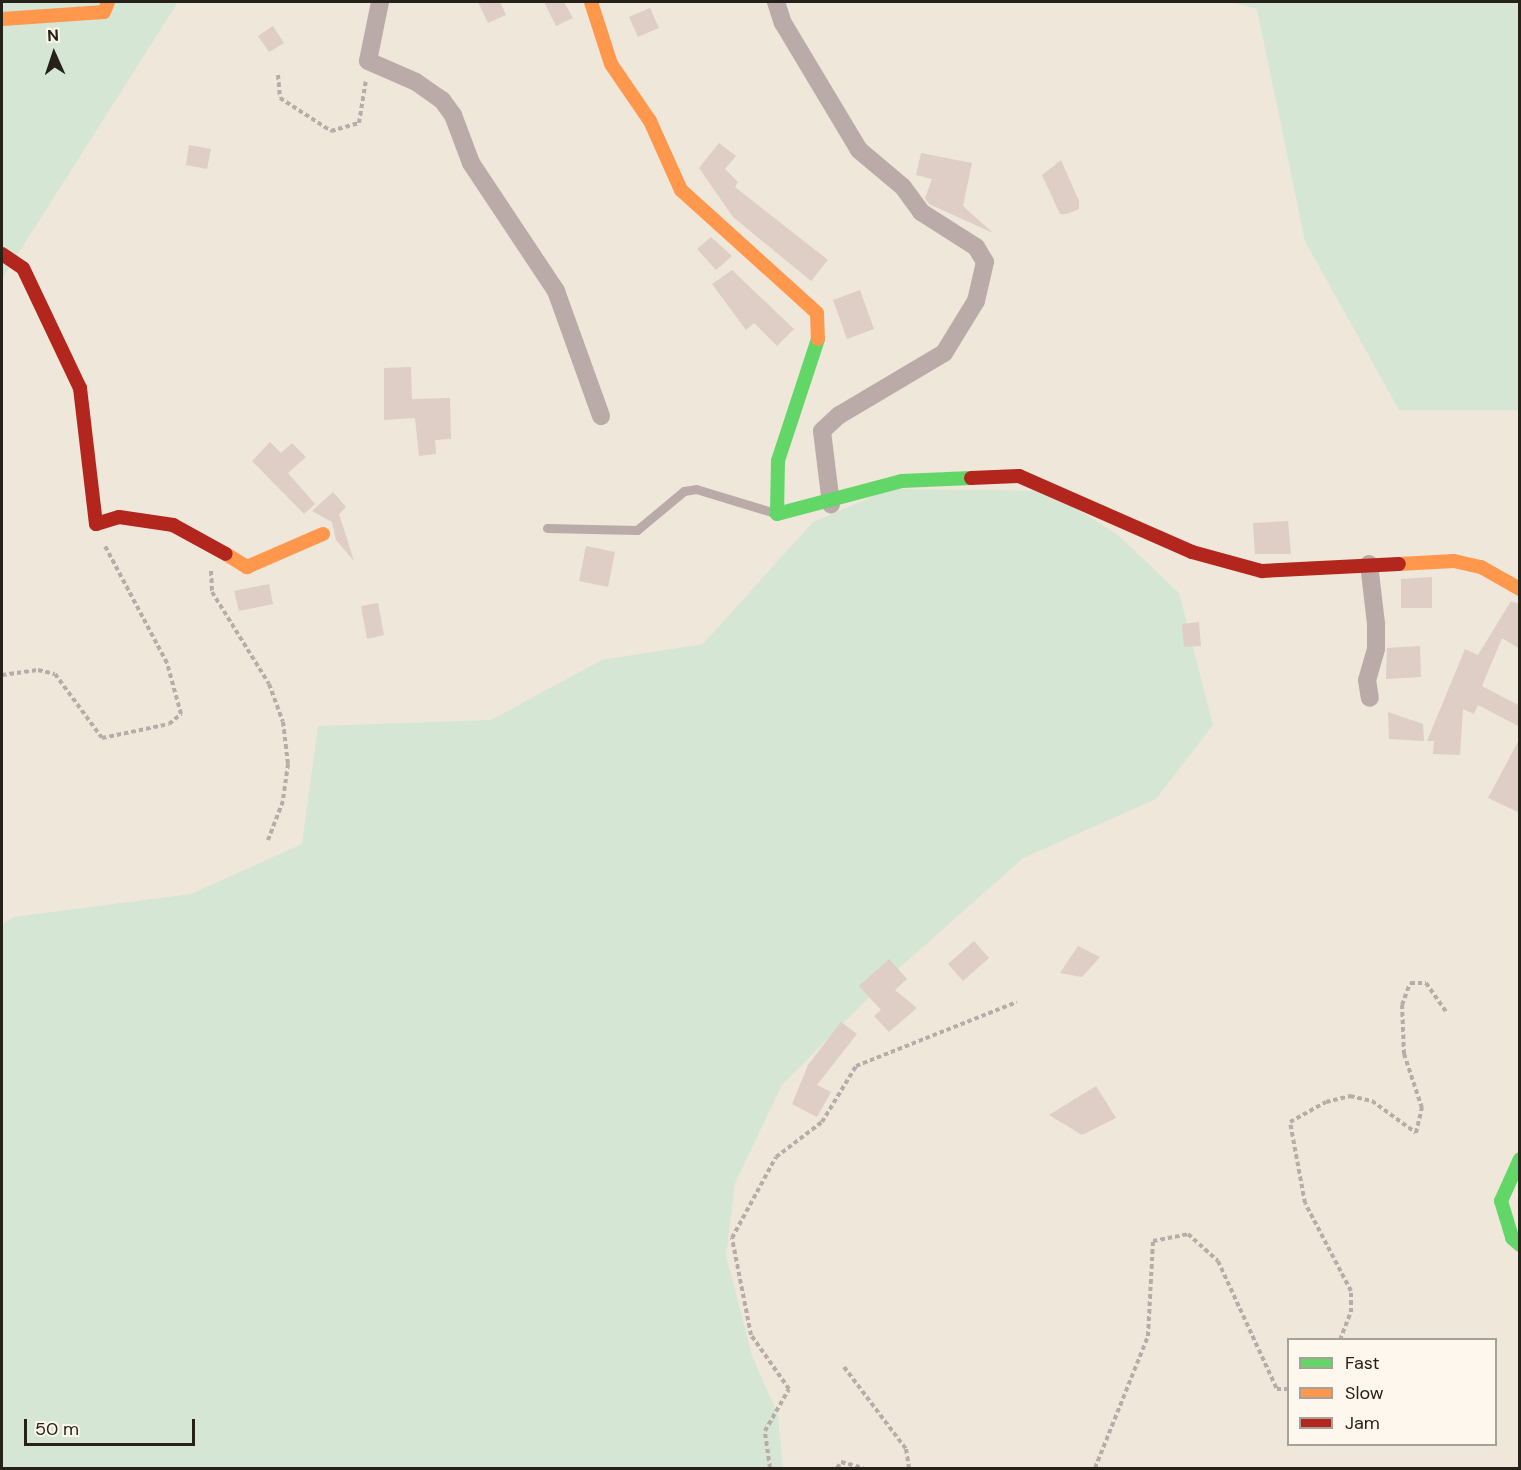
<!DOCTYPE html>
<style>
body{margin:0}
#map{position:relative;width:1521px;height:1470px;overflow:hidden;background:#efe7d9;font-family:"DM Sans",sans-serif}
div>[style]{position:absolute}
.green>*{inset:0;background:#d5e6d4}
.building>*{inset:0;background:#decec6}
.path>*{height:4px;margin-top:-2px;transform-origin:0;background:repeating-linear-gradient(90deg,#b8aca8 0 4.5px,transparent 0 7.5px)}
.lane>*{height:9px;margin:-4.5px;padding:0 4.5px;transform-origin:4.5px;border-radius:4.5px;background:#baaba9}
.street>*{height:18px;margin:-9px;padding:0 9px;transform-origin:9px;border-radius:9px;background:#baaba9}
.fast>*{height:14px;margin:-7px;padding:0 7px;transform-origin:7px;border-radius:7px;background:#63d668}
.slow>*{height:14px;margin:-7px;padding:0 7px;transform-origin:7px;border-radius:7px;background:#ff974d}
.jam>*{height:14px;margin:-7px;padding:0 7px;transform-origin:7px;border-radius:7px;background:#b3261e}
span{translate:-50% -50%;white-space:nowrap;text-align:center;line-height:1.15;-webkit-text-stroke:4.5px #fdf7ee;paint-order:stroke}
.frame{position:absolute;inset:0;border:3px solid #272219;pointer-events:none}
.legend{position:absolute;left:1287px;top:1338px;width:210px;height:108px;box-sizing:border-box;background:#fdf7ee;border:2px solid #a7a299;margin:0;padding:8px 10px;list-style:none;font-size:18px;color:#272219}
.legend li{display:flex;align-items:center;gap:12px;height:30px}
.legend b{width:30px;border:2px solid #a7a299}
.north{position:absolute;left:24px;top:24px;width:60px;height:60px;-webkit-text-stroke:4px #fdf7ee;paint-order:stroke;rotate:357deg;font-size:16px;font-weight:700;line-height:24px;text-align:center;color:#272219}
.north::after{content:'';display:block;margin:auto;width:21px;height:27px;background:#272219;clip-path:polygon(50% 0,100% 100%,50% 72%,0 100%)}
.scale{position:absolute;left:24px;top:1419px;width:171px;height:27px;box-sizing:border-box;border:3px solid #272219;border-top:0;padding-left:8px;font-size:18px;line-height:21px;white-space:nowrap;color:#272219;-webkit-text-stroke:4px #fdf7ee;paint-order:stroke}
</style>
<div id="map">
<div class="green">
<div style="clip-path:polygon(2px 2px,178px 2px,2px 279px)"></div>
<div style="clip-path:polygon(1230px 2px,1519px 2px,1519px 410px,1399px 410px,1305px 241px,1257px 9px)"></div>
<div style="clip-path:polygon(891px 489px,1049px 491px,1119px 536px,1179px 593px,1213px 725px,1156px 799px,1023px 858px,889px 977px,782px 1085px,735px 1183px,726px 1255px,752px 1356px,778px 1415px,783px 1468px,2px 1468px,2px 924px,14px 917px,191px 894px,302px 844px,318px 726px,491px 720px,602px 660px,703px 644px,813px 522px)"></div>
</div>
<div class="building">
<div style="clip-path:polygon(478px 2px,500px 2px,506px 15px,488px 23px)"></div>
<div style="clip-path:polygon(544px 2px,564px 2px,573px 18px,556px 26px)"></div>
<div style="clip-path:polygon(650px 8px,659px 28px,638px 37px,629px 17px)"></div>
<div style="clip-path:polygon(273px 26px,284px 43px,269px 52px,258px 36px)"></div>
<div style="clip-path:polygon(719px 143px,736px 156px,725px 169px,738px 182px,735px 187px,828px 260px,811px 281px,733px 217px,699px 168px)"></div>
<div style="clip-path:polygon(189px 145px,211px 149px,207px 169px,186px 165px)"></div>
<div style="clip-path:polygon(921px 153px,972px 163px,963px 206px,993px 233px,929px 204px,925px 198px,932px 179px,916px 175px)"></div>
<div style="clip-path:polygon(1061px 160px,1079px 201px,1079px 209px,1067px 214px,1060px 214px,1042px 175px)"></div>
<div style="clip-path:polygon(711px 237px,732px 256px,716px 270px,697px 249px)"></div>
<div style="clip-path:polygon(732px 270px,794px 329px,777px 346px,754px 323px,746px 330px,712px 284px)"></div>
<div style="clip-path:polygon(860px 290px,874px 329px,847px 339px,833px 300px)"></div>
<div style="clip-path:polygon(411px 367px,412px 399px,450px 398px,451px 439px,435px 440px,436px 454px,419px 456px,415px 418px,384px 420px,384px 368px)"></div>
<div style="clip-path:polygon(270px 442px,281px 453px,292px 443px,306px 457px,288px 473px,315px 504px,304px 514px,252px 461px)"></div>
<div style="clip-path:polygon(333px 492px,346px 507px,339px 514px,354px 561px,336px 540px,332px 522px,312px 511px)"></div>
<div style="clip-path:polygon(1288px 521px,1291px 554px,1255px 554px,1253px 523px)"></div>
<div style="clip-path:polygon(586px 546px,615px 552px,608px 587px,579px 581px)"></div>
<div style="clip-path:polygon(1432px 577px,1432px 608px,1401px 608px,1401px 579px)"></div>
<div style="clip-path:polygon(269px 584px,273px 604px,239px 611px,234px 591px)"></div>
<div style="clip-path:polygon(1511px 601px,1520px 604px,1520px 649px,1502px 638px,1482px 686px,1520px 706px,1520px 727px,1478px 705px,1474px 714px,1463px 709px,1460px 755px,1433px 754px,1434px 741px,1427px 741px,1465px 649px,1478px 655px)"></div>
<div style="clip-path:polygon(378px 603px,384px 635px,367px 639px,361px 606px)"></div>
<div style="clip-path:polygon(1199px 622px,1201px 646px,1184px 647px,1182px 624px)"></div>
<div style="clip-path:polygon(1420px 646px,1421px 677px,1386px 679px,1387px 648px)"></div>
<div style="clip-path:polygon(1388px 712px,1423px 724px,1424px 741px,1389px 739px)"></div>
<div style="clip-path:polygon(1520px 738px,1520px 813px,1488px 798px)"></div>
<div style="clip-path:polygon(974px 941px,989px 958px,963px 981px,948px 964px)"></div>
<div style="clip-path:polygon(1078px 946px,1100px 957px,1082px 977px,1060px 973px)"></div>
<div style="clip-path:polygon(889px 959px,907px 979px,895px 990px,917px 1008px,889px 1032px,874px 1016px,881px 1010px,859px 986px)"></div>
<div style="clip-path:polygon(841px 1022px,857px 1034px,817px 1085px,831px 1092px,817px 1117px,792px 1104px,808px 1065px)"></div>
<div style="clip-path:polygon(1096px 1086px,1116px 1118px,1082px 1135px,1049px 1115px)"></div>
</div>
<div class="path">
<div style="left:278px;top:75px;width:23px;rotate:85deg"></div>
<div style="left:280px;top:98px;width:61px;rotate:32.9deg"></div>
<div style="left:331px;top:131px;width:29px;rotate:-16deg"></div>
<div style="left:359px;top:123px;width:44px;rotate:-80.8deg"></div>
<div style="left:211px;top:571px;width:21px;rotate:87deg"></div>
<div style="left:212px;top:592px;width:108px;rotate:58.2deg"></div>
<div style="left:269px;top:684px;width:40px;rotate:69.8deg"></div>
<div style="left:283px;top:722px;width:42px;rotate:83.2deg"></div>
<div style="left:288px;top:764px;width:37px;rotate:98deg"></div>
<div style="left:283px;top:801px;width:42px;rotate:111deg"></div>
<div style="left:2px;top:675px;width:36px;rotate:-8deg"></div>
<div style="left:38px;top:670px;width:17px;rotate:13deg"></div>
<div style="left:55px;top:674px;width:79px;rotate:53.7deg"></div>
<div style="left:102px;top:738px;width:68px;rotate:-11.8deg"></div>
<div style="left:169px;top:724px;width:16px;rotate:-40deg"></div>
<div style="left:181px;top:714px;width:53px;rotate:-105.4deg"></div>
<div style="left:167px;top:663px;width:135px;rotate:-117.9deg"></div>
<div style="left:1340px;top:1340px;width:30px;rotate:-69deg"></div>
<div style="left:1351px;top:1312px;width:21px;rotate:-90deg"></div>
<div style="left:1351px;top:1291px;width:99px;rotate:-117.6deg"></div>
<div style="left:1305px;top:1203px;width:82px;rotate:-100.5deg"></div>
<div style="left:1290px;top:1122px;width:41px;rotate:-29.1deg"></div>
<div style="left:1326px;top:1102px;width:25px;rotate:-14deg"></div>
<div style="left:1350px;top:1096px;width:23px;rotate:13deg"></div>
<div style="left:1372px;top:1101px;width:54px;rotate:36deg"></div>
<div style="left:1416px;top:1133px;width:26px;rotate:-77deg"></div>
<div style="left:1422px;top:1108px;width:57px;rotate:-108.4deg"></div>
<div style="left:1404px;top:1054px;width:49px;rotate:-92.3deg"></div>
<div style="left:1402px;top:1005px;width:23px;rotate:-70deg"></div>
<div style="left:1410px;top:983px;width:16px"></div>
<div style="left:1426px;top:983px;width:35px;rotate:55deg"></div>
<div style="left:844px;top:1367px;width:103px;rotate:52.9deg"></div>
<div style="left:906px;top:1449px;width:19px;rotate:81deg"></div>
<div style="left:770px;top:1468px;width:37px;rotate:-98deg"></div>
<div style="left:765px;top:1431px;width:48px;rotate:-60.3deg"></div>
<div style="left:789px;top:1389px;width:66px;rotate:-125.1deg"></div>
<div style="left:751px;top:1335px;width:99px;rotate:-101.1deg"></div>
<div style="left:732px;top:1238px;width:92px;rotate:-61.5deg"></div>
<div style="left:776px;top:1157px;width:58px;rotate:-37.3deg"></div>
<div style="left:822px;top:1122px;width:66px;rotate:-58.7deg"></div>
<div style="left:856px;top:1066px;width:173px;rotate:-21.7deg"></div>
<div style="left:837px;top:1468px;width:7px;rotate:-56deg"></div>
<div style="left:841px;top:1462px;width:23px;rotate:15deg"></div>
<div style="left:1095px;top:1468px;width:142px;rotate:-68.1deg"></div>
<div style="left:1148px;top:1336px;width:95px;rotate:-87deg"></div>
<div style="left:1153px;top:1241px;width:36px;rotate:-11deg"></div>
<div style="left:1188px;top:1234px;width:40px;rotate:42deg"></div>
<div style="left:1218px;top:1261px;width:141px;rotate:65.3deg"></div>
<div style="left:1277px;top:1389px;width:11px"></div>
</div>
<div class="lane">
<div style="left:547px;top:528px;width:90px;rotate:1.3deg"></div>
<div style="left:637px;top:530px;width:61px;rotate:-39.7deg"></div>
<div style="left:684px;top:491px;width:12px;rotate:-9deg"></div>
<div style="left:696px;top:489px;width:83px;rotate:16.9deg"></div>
</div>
<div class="street">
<div style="left:380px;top:2px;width:60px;rotate:101.5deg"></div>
<div style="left:368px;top:61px;width:52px;rotate:23.6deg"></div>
<div style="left:416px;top:82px;width:32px;rotate:35deg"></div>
<div style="left:442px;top:100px;width:19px;rotate:54deg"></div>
<div style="left:453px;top:115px;width:51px;rotate:69.4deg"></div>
<div style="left:471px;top:163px;width:154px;rotate:56.4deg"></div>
<div style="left:556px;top:291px;width:133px;rotate:70.2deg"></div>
<div style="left:776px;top:2px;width:22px;rotate:72deg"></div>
<div style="left:783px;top:23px;width:148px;rotate:59.1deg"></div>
<div style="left:859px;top:150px;width:57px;rotate:40.1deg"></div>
<div style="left:903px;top:187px;width:31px;rotate:54deg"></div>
<div style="left:921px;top:212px;width:65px;rotate:32.5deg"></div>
<div style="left:976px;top:247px;width:17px;rotate:59deg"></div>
<div style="left:985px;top:262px;width:40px;rotate:103deg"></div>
<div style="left:976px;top:301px;width:61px;rotate:121.6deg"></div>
<div style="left:944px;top:353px;width:123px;rotate:149.3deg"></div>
<div style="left:838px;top:416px;width:22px;rotate:137deg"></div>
<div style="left:822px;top:431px;width:74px;rotate:83deg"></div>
<div style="left:1369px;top:564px;width:60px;rotate:83.3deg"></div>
<div style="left:1376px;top:624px;width:25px;rotate:90deg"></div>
<div style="left:1376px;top:649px;width:32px;rotate:106deg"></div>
<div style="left:1367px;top:680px;width:18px;rotate:81deg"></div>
</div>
<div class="fast">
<div style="left:818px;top:339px;width:128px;rotate:108.2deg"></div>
<div style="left:778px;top:461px;width:53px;rotate:91.1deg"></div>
<div style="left:777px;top:514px;width:129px;rotate:-14.8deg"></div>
<div style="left:902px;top:481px;width:69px;rotate:-2.5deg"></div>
<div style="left:1520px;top:1159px;width:46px;rotate:114.3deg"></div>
<div style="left:1501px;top:1201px;width:39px;rotate:73deg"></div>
<div style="left:1512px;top:1238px;width:11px;rotate:41deg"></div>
</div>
<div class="slow">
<div style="left:591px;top:2px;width:65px;rotate:72.1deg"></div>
<div style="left:611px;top:64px;width:69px;rotate:55.6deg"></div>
<div style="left:650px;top:121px;width:76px;rotate:65.8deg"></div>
<div style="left:681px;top:190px;width:183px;rotate:42.1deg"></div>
<div style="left:817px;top:313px;width:26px;rotate:88deg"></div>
<div style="left:2px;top:19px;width:102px;rotate:-3.9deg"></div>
<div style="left:104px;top:12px;width:11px;rotate:-68deg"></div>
<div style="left:226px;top:554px;width:25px;rotate:32deg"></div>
<div style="left:247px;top:567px;width:83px;rotate:-23.5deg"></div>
<div style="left:1399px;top:564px;width:55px;rotate:-3.1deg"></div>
<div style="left:1454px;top:561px;width:28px;rotate:13deg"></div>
<div style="left:1481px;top:567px;width:45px;rotate:29.4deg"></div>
</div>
<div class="jam">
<div style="left:2px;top:254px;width:25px;rotate:34deg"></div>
<div style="left:23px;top:268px;width:133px;rotate:64.6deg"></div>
<div style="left:80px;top:388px;width:137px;rotate:83.3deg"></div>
<div style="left:96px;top:524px;width:24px;rotate:-17deg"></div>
<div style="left:119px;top:517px;width:55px;rotate:8.4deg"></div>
<div style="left:173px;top:525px;width:60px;rotate:28.7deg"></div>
<div style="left:971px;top:478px;width:48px;rotate:-2.4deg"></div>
<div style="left:1019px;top:476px;width:189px;rotate:23.7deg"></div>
<div style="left:1192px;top:552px;width:73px;rotate:15.2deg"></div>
<div style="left:1262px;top:571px;width:137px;rotate:-2.9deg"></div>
</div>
<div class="frame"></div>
<ul class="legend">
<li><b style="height:8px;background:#63d668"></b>Fast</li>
<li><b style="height:8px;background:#ff974d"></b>Slow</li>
<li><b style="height:8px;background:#b3261e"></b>Jam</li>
</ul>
<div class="north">N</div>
<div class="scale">50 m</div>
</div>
